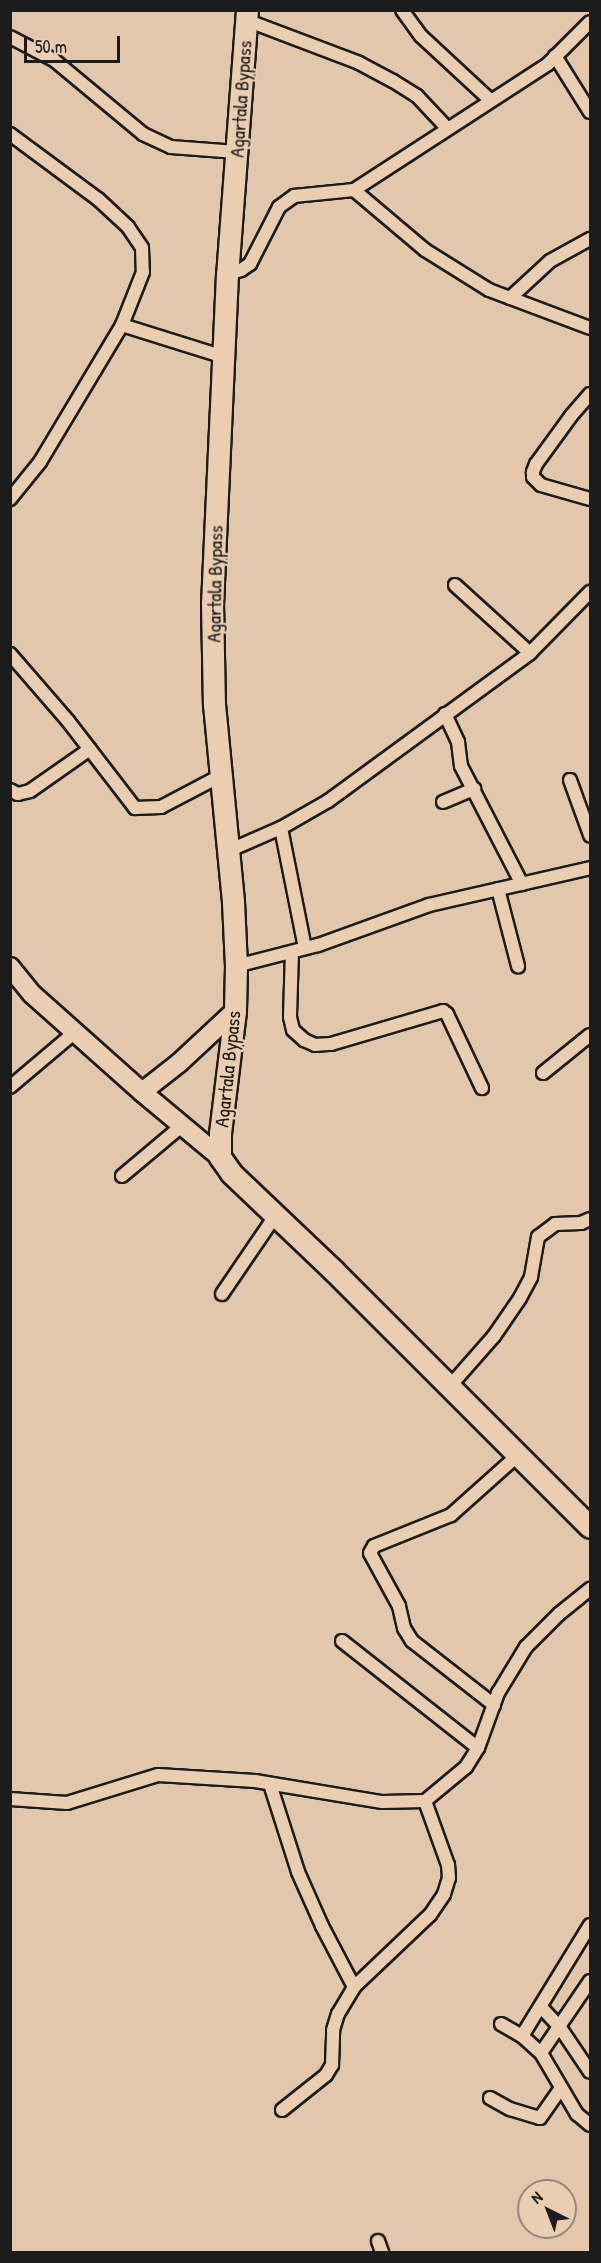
<!DOCTYPE html>
<style>
body{margin:0}
#map{position:relative;width:601px;height:2263px;overflow:hidden;background:#e3c7ac;font-family:"Patrick Hand",sans-serif}
div>[style]{position:absolute}
.roads{filter:drop-shadow(2px 0 #1c1c1c) drop-shadow(-2px 0 #1c1c1c) drop-shadow(0 2px #1c1c1c) drop-shadow(0 -2px #1c1c1c)}
.street>*{height:12px;margin:-6px;padding:0 6px;transform-origin:6px;border-radius:6px;background:#ebceb2}
.primary>*{height:18px;margin:-9px;padding:0 9px;transform-origin:9px;border-radius:9px;background:#ebceb2}
.highway>*{height:21px;margin:-10.5px;padding:0 10.5px;transform-origin:10.5px;border-radius:10.5px;background:#ebceb2}
span{translate:-50% -50%;white-space:nowrap;text-align:center;line-height:1.15;-webkit-text-stroke:4.5px #ebceb2;paint-order:stroke}
.street-label{font-size:20px;color:#1c1c1c}
.frame{position:absolute;inset:0;border:12px solid #1c1c1c;pointer-events:none}
.north{position:absolute;left:517px;top:2179px;width:60px;height:60px;box-sizing:border-box;background:#ebceb2;border:2px solid #988776;border-radius:50%;rotate:318deg;font-size:16px;font-weight:700;line-height:24px;text-align:center;color:#1c1c1c}
.north::after{content:'';display:block;margin:auto;width:21px;height:27px;background:#1c1c1c;clip-path:polygon(50% 0,100% 100%,50% 72%,0 100%)}
.scale{position:absolute;left:24px;top:36px;width:96px;height:27px;box-sizing:border-box;border:3px solid #1c1c1c;border-top:0;padding-left:8px;font-size:18px;line-height:21px;white-space:nowrap;color:#1c1c1c;-webkit-text-stroke:4px #ebceb2;paint-order:stroke}
</style>
<div id="map">
<div class="roads">
<div class="street">
<div style="left:402px;top:10px;width:32px;rotate:54deg"></div>
<div style="left:421px;top:36px;width:94px;rotate:42.8deg"></div>
<div style="left:246px;top:20px;width:121px;rotate:20.8deg"></div>
<div style="left:359px;top:63px;width:38px;rotate:28deg"></div>
<div style="left:393px;top:81px;width:28px;rotate:32deg"></div>
<div style="left:417px;top:96px;width:44px;rotate:46.8deg"></div>
<div style="left:10px;top:37px;width:50px;rotate:27.6deg"></div>
<div style="left:54px;top:60px;width:116px;rotate:39.7deg"></div>
<div style="left:143px;top:134px;width:31px;rotate:25deg"></div>
<div style="left:171px;top:147px;width:66px;rotate:4.3deg"></div>
<div style="left:555px;top:56px;width:66px;rotate:58deg"></div>
<div style="left:10px;top:134px;width:109px;rotate:36.5deg"></div>
<div style="left:98px;top:199px;width:41px;rotate:43deg"></div>
<div style="left:128px;top:227px;width:25px;rotate:56deg"></div>
<div style="left:142px;top:248px;width:24px;rotate:88deg"></div>
<div style="left:143px;top:272px;width:57px;rotate:111.6deg"></div>
<div style="left:122px;top:325px;width:160px;rotate:120.9deg"></div>
<div style="left:40px;top:462px;width:48px;rotate:129deg"></div>
<div style="left:354px;top:190px;width:231px;rotate:-33deg"></div>
<div style="left:548px;top:64px;width:59px;rotate:-45deg"></div>
<div style="left:227px;top:274px;width:15px;rotate:-16deg"></div>
<div style="left:241px;top:270px;width:11px;rotate:-34deg"></div>
<div style="left:250px;top:264px;width:64px;rotate:-63deg"></div>
<div style="left:279px;top:207px;width:19px;rotate:-36deg"></div>
<div style="left:294px;top:196px;width:60px;rotate:-5.7deg"></div>
<div style="left:354px;top:190px;width:93px;rotate:40.2deg"></div>
<div style="left:425px;top:250px;width:75px;rotate:32deg"></div>
<div style="left:489px;top:290px;width:108px;rotate:20.6deg"></div>
<div style="left:510px;top:298px;width:54px;rotate:-42.8deg"></div>
<div style="left:550px;top:261px;width:46px;rotate:-28.8deg"></div>
<div style="left:122px;top:325px;width:107px;rotate:17.4deg"></div>
<div style="left:590px;top:394px;width:29px;rotate:131deg"></div>
<div style="left:571px;top:416px;width:59px;rotate:126.1deg"></div>
<div style="left:536px;top:464px;width:9px;rotate:111deg"></div>
<div style="left:533px;top:472px;width:5px;rotate:90deg"></div>
<div style="left:533px;top:477px;width:11px;rotate:45deg"></div>
<div style="left:541px;top:485px;width:51px;rotate:15.9deg"></div>
<div style="left:455px;top:585px;width:101px;rotate:42.2deg"></div>
<div style="left:10px;top:654px;width:89px;rotate:49.1deg"></div>
<div style="left:68px;top:721px;width:110px;rotate:52.4deg"></div>
<div style="left:135px;top:808px;width:26px;rotate:-2deg"></div>
<div style="left:161px;top:807px;width:67px;rotate:-27.7deg"></div>
<div style="left:445px;top:714px;width:31px;rotate:65deg"></div>
<div style="left:458px;top:742px;width:24px;rotate:83deg"></div>
<div style="left:461px;top:766px;width:133px;rotate:62.7deg"></div>
<div style="left:570px;top:780px;width:59px;rotate:70deg"></div>
<div style="left:10px;top:790px;width:9px;rotate:27deg"></div>
<div style="left:18px;top:794px;width:12px;rotate:-14deg"></div>
<div style="left:30px;top:791px;width:73px;rotate:-35deg"></div>
<div style="left:443px;top:802px;width:34px;rotate:-23deg"></div>
<div style="left:281px;top:828px;width:122px;rotate:78.7deg"></div>
<div style="left:228px;top:851px;width:58px;rotate:-23.5deg"></div>
<div style="left:281px;top:828px;width:54px;rotate:-29.9deg"></div>
<div style="left:328px;top:801px;width:250px;rotate:-36.2deg"></div>
<div style="left:530px;top:653px;width:86px;rotate:-45.5deg"></div>
<div style="left:498px;top:889px;width:80px;rotate:75.4deg"></div>
<div style="left:292px;top:952px;width:65px;rotate:91.8deg"></div>
<div style="left:290px;top:1017px;width:13px;rotate:77deg"></div>
<div style="left:293px;top:1030px;width:15px;rotate:42deg"></div>
<div style="left:304px;top:1040px;width:12px;rotate:24deg"></div>
<div style="left:315px;top:1045px;width:16px;rotate:-4deg"></div>
<div style="left:331px;top:1044px;width:117px;rotate:-16.4deg"></div>
<div style="left:443px;top:1011px;width:5px;rotate:37deg"></div>
<div style="left:447px;top:1014px;width:82px;rotate:64.7deg"></div>
<div style="left:236px;top:966px;width:85px;rotate:-14.4deg"></div>
<div style="left:318px;top:945px;width:118px;rotate:-19.8deg"></div>
<div style="left:429px;top:905px;width:165px;rotate:-12.9deg"></div>
<div style="left:543px;top:1073px;width:60px;rotate:-39deg"></div>
<div style="left:10px;top:1087px;width:85px;rotate:-40.2deg"></div>
<div style="left:122px;top:1176px;width:81px;rotate:-40deg"></div>
<div style="left:222px;top:1294px;width:94px;rotate:-55.8deg"></div>
<div style="left:450px;top:1386px;width:67px;rotate:-48.7deg"></div>
<div style="left:494px;top:1336px;width:46px;rotate:-55.6deg"></div>
<div style="left:520px;top:1298px;width:24px;rotate:-62deg"></div>
<div style="left:531px;top:1277px;width:41px;rotate:-80.1deg"></div>
<div style="left:538px;top:1237px;width:21px;rotate:-37deg"></div>
<div style="left:555px;top:1224px;width:26px;rotate:-2deg"></div>
<div style="left:581px;top:1223px;width:10px;rotate:-24deg"></div>
<div style="left:342px;top:1641px;width:173px;rotate:38.2deg"></div>
<div style="left:494px;top:1705px;width:104px;rotate:-142deg"></div>
<div style="left:412px;top:1641px;width:15px;rotate:-122deg"></div>
<div style="left:404px;top:1628px;width:23px;rotate:-103deg"></div>
<div style="left:399px;top:1606px;width:60px;rotate:-118.7deg"></div>
<div style="left:370px;top:1553px;width:8px;rotate:-60deg"></div>
<div style="left:374px;top:1546px;width:83px;rotate:-21.9deg"></div>
<div style="left:451px;top:1515px;width:90px;rotate:-41.8deg"></div>
<div style="left:270px;top:1784px;width:92px;rotate:72.3deg"></div>
<div style="left:298px;top:1872px;width:59px;rotate:66deg"></div>
<div style="left:322px;top:1926px;width:69px;rotate:62.3deg"></div>
<div style="left:10px;top:1799px;width:57px;rotate:4deg"></div>
<div style="left:67px;top:1803px;width:95px;rotate:-17.1deg"></div>
<div style="left:158px;top:1775px;width:97px;rotate:3.5deg"></div>
<div style="left:255px;top:1781px;width:129px;rotate:9.4deg"></div>
<div style="left:382px;top:1802px;width:43px;rotate:-1.3deg"></div>
<div style="left:425px;top:1801px;width:53px;rotate:-39.7deg"></div>
<div style="left:466px;top:1767px;width:22px;rotate:-58deg"></div>
<div style="left:478px;top:1748px;width:59px;rotate:-70deg"></div>
<div style="left:498px;top:1693px;width:54px;rotate:-58.7deg"></div>
<div style="left:526px;top:1647px;width:47px;rotate:-45deg"></div>
<div style="left:559px;top:1614px;width:40px;rotate:-39deg"></div>
<div style="left:541px;top:2007px;width:26px;rotate:47deg"></div>
<div style="left:559px;top:2026px;width:55px;rotate:56deg"></div>
<div style="left:501px;top:2024px;width:24px;rotate:30deg"></div>
<div style="left:522px;top:2036px;width:25px;rotate:42deg"></div>
<div style="left:541px;top:2053px;width:71px;rotate:59.5deg"></div>
<div style="left:577px;top:2114px;width:17px;rotate:40deg"></div>
<div style="left:522px;top:2036px;width:130px;rotate:-58.5deg"></div>
<div style="left:541px;top:2053px;width:87px;rotate:-55.8deg"></div>
<div style="left:490px;top:2098px;width:23px;rotate:29deg"></div>
<div style="left:510px;top:2109px;width:31px;rotate:17deg"></div>
<div style="left:540px;top:2118px;width:37px;rotate:-55deg"></div>
<div style="left:282px;top:2110px;width:56px;rotate:-38.5deg"></div>
<div style="left:326px;top:2075px;width:12px;rotate:-59deg"></div>
<div style="left:332px;top:2065px;width:35px;rotate:-88deg"></div>
<div style="left:333px;top:2030px;width:17px;rotate:-73deg"></div>
<div style="left:338px;top:2014px;width:31px;rotate:-59deg"></div>
<div style="left:354px;top:1987px;width:105px;rotate:-43.5deg"></div>
<div style="left:430px;top:1915px;width:25px;rotate:-56deg"></div>
<div style="left:444px;top:1894px;width:17px;rotate:-73deg"></div>
<div style="left:449px;top:1878px;width:13px;rotate:-94deg"></div>
<div style="left:448px;top:1865px;width:68px;rotate:-109.8deg"></div>
<div style="left:378px;top:2241px;width:12px;rotate:70deg"></div>
</div>
<div class="primary">
<div style="left:10px;top:967px;width:35px;rotate:51deg"></div>
<div style="left:32px;top:994px;width:147px;rotate:41.7deg"></div>
<div style="left:142px;top:1092px;width:102px;rotate:39.8deg"></div>
<div style="left:142px;top:1092px;width:47px;rotate:-38.1deg"></div>
<div style="left:179px;top:1063px;width:76px;rotate:-42.9deg"></div>
</div>
<div class="highway">
<div style="left:247px;top:10px;width:265px;rotate:94.3deg"></div>
<div style="left:227px;top:274px;width:329px;rotate:92.6deg"></div>
<div style="left:212px;top:603px;width:101px;rotate:88.9deg"></div>
<div style="left:214px;top:704px;width:199px;rotate:84.5deg"></div>
<div style="left:233px;top:902px;width:64px;rotate:87.3deg"></div>
<div style="left:236px;top:966px;width:45px;rotate:91.3deg"></div>
<div style="left:235px;top:1011px;width:123px;rotate:97deg"></div>
<div style="left:220px;top:1133px;width:24px;rotate:90deg"></div>
<div style="left:220px;top:1157px;width:19px;rotate:55deg"></div>
<div style="left:231px;top:1173px;width:141px;rotate:43.6deg"></div>
<div style="left:333px;top:1270px;width:363px;rotate:45deg"></div>
</div>
</div>
<div class="street-label">
<span style="left:240px;top:99px;rotate:-86deg">Agartala Bypass</span>
<span style="left:214px;top:584px;rotate:-89deg">Agartala Bypass</span>
<span style="left:227px;top:1069px;rotate:-84deg">Agartala Bypass</span>
</div>
<div class="frame"></div>
<div class="north">N</div>
<div class="scale">50 m</div>
</div>
